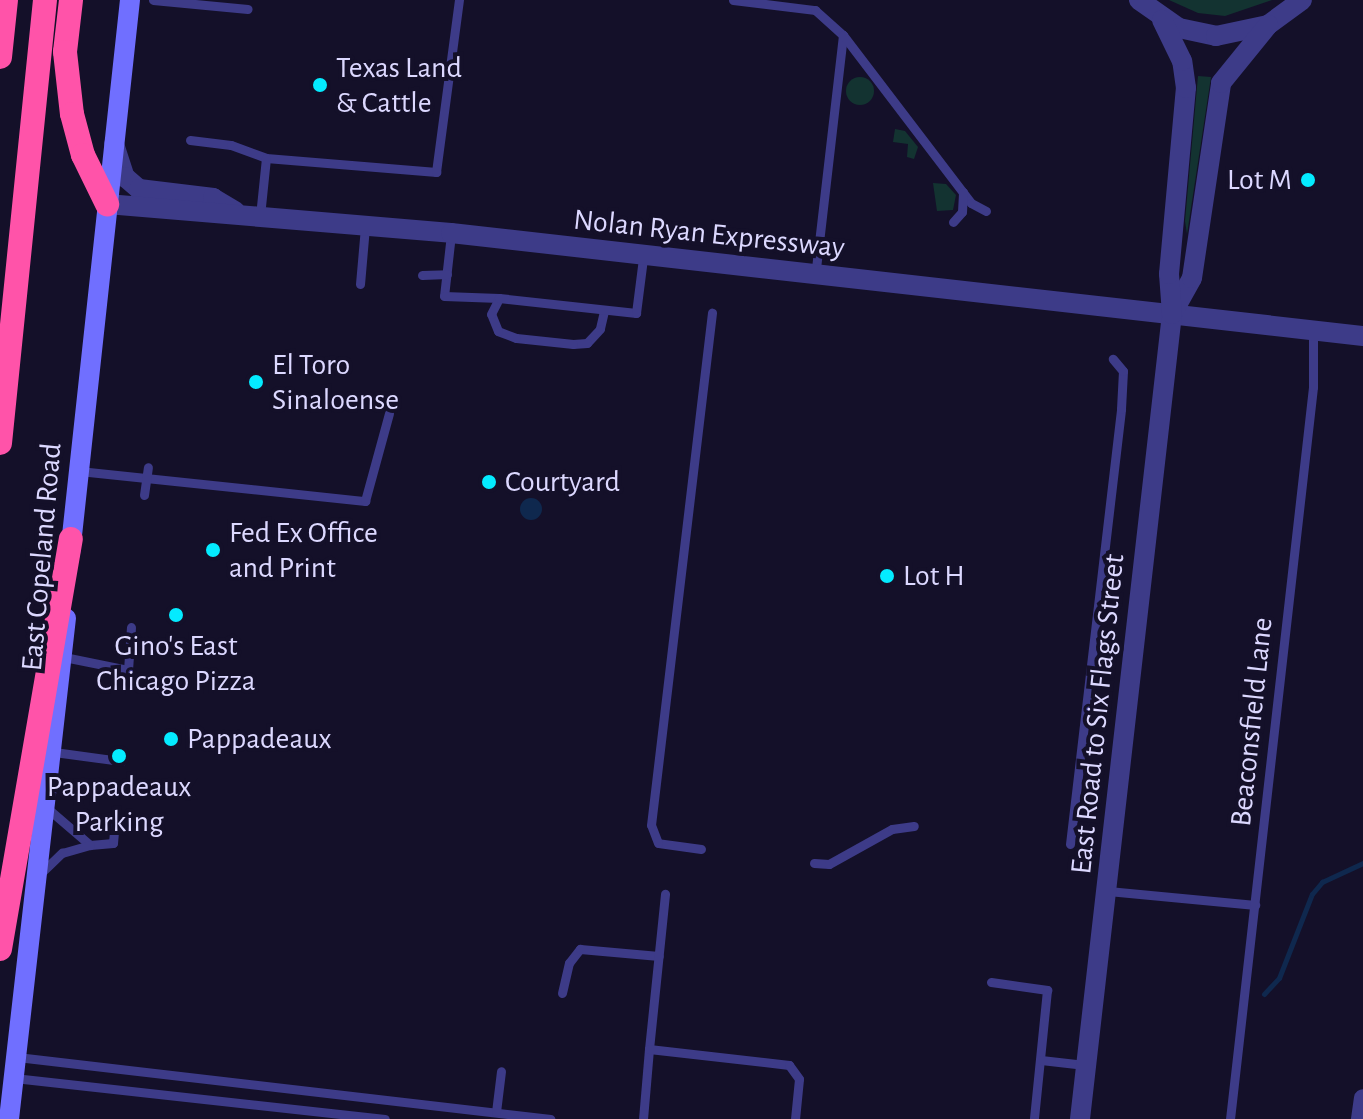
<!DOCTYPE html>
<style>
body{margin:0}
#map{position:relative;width:1363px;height:1119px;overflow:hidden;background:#141029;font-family:"Alegreya Sans",sans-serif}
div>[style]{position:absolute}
.green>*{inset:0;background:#133331}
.round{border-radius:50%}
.water>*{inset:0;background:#0f284e}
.stream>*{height:5px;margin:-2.5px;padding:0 2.5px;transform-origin:2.5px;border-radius:2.5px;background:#0f284e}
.service>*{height:9px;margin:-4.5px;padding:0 4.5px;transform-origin:4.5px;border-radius:4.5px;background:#3d3b88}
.minor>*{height:18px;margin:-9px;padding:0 9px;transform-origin:9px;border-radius:9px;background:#3d3b88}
.tertiary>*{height:20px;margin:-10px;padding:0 10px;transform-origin:10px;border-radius:10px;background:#3d3b88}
.secondary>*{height:20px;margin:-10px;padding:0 10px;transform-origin:10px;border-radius:10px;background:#706fff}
.motorway>*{height:24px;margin:-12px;padding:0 12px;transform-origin:12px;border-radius:12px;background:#ff53a9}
.dots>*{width:22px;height:22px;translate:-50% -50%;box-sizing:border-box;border:4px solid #141029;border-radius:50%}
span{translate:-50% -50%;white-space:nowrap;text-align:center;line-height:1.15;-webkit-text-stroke:8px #141029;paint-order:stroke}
.poi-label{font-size:30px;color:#dcd8ff}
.left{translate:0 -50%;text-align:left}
.right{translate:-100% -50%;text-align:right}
.street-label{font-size:30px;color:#dcd8ff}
</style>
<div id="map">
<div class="green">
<div style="clip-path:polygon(1169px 0,1272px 0,1225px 16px,1198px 13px)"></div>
<div style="clip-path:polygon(1198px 76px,1211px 77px,1187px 234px,1185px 221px)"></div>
<div class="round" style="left:846px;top:77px;width:28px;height:28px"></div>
<div style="clip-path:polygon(895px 129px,905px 131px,918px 147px,914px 159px,907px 157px,908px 144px,893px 142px)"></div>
<div style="clip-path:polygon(933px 183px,946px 184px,956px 195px,953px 210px,937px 211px)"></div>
</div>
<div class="water">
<div class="round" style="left:520px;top:498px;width:22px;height:22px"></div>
</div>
<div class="stream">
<div style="left:1264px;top:994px;width:22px;rotate:-47deg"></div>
<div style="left:1279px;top:978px;width:90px;rotate:-68.6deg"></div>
<div style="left:1312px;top:894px;width:16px;rotate:-50deg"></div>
<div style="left:1322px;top:882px;width:45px;rotate:-24.9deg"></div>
</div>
<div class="service">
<div style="left:153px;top:0;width:95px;rotate:5.4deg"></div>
<div style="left:733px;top:0;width:83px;rotate:7deg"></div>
<div style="left:815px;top:10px;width:38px;rotate:42deg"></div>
<div style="left:843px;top:35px;width:243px;rotate:96.6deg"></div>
<div style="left:843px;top:35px;width:211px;rotate:52.7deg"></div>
<div style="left:971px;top:203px;width:17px;rotate:28deg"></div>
<div style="left:190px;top:140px;width:41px;rotate:7deg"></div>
<div style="left:231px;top:145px;width:37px;rotate:20deg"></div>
<div style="left:266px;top:158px;width:171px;rotate:4.7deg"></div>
<div style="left:436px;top:172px;width:174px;rotate:-82.4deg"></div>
<div style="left:260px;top:216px;width:58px;rotate:-84.1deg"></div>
<div style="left:953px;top:222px;width:13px;rotate:-48deg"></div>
<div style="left:962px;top:212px;width:20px;rotate:-87deg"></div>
<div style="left:451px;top:234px;width:62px;rotate:96.4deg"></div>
<div style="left:444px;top:296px;width:55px;rotate:2.1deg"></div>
<div style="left:422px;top:275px;width:25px;rotate:-2deg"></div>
<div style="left:360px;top:284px;width:57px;rotate:-85deg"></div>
<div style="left:604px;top:311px;width:18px;rotate:103deg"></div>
<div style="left:600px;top:329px;width:19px;rotate:133deg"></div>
<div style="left:587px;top:343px;width:14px;rotate:176deg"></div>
<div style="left:573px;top:344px;width:57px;rotate:-174deg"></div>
<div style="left:516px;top:338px;width:19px;rotate:-159deg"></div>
<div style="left:498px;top:331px;width:18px;rotate:-112deg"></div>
<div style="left:491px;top:314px;width:18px;rotate:-63deg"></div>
<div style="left:499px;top:298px;width:138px;rotate:6.2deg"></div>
<div style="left:636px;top:313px;width:55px;rotate:-82.7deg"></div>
<div style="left:79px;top:471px;width:288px;rotate:6deg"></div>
<div style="left:365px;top:501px;width:91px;rotate:-74.7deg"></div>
<div style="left:144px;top:495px;width:28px;rotate:-82deg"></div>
<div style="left:64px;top:657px;width:65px;rotate:11.5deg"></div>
<div style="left:128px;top:670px;width:43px;rotate:-86deg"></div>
<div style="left:54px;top:752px;width:68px;rotate:7.7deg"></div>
<div style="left:47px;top:808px;width:57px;rotate:40.7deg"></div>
<div style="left:90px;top:845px;width:23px;rotate:-5deg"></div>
<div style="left:113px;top:843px;width:22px;rotate:-85deg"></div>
<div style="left:1070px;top:844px;width:438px;rotate:-83.3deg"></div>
<div style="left:1121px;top:409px;width:38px;rotate:-87deg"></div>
<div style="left:1123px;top:371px;width:16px;rotate:-130deg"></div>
<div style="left:701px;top:849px;width:43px;rotate:-172.1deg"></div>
<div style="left:658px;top:843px;width:19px;rotate:-111deg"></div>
<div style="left:651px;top:825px;width:516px;rotate:-83.21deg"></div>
<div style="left:814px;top:863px;width:15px;rotate:4deg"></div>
<div style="left:829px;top:864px;width:72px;rotate:-29.1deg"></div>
<div style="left:892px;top:829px;width:22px;rotate:-8deg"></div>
<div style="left:42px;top:872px;width:28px;rotate:-44deg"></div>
<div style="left:62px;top:853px;width:29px;rotate:-16deg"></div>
<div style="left:1108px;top:891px;width:148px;rotate:5.4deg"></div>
<div style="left:991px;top:982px;width:57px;rotate:8.1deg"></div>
<div style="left:1047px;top:990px;width:130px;rotate:95.8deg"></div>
<div style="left:562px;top:993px;width:31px;rotate:-77deg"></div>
<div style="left:569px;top:963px;width:18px;rotate:-52deg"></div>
<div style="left:580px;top:949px;width:79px;rotate:5.1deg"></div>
<div style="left:649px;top:1049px;width:156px;rotate:-84.1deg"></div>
<div style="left:17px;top:1057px;width:537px;rotate:6.63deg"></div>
<div style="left:1041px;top:1060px;width:44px;rotate:6.5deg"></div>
<div style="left:14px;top:1078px;width:373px;rotate:6.3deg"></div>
<div style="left:496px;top:1112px;width:41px;rotate:-83deg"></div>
<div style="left:643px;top:1119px;width:70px;rotate:-85.1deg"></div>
<div style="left:649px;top:1049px;width:141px;rotate:6.5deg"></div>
<div style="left:789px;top:1065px;width:17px;rotate:54deg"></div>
<div style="left:799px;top:1079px;width:40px;rotate:95.7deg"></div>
<div style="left:1230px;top:1119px;width:737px;rotate:-83.53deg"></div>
<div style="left:1313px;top:387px;width:56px;rotate:-90deg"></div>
</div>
<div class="minor">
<div style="left:1360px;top:1119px;width:21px;rotate:-82deg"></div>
</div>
<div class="tertiary">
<div style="left:1139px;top:0;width:49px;rotate:35deg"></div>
<div style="left:1179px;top:28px;width:38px;rotate:12deg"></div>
<div style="left:1216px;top:36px;width:53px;rotate:-11.9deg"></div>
<div style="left:1268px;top:25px;width:42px;rotate:-36.3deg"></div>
<div style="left:114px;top:144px;width:35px;rotate:72deg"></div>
<div style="left:125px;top:177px;width:18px;rotate:41deg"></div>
<div style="left:139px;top:189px;width:75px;rotate:6.9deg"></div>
<div style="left:213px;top:198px;width:26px;rotate:31deg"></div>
<div style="left:107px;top:204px;width:345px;rotate:4.8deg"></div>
<div style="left:451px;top:233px;width:918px;rotate:6.44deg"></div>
<div style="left:1172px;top:314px;width:41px;rotate:-60.9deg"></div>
<div style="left:1192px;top:278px;width:197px;rotate:-81.5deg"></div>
<div style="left:1221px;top:83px;width:75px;rotate:-51deg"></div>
<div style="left:1080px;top:1119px;width:810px;rotate:-83.48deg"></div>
<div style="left:1172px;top:314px;width:40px;rotate:-94.3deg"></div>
<div style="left:1169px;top:274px;width:187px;rotate:-84.8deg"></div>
<div style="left:1186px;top:88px;width:27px;rotate:-98deg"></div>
<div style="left:1182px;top:61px;width:46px;rotate:-116deg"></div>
</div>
<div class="secondary">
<div style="left:70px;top:554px;width:557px;rotate:-83.82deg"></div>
<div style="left:9px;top:1119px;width:504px;rotate:-83.51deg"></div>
</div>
<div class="motorway">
<div style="left:71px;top:0;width:52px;rotate:96.6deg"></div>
<div style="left:65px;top:52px;width:62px;rotate:83.6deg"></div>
<div style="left:72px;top:114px;width:42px;rotate:75deg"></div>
<div style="left:83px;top:155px;width:55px;rotate:63.9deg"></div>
<div style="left:0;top:57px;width:57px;rotate:-84deg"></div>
<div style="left:0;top:443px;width:445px;rotate:-84.2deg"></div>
<div style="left:0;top:949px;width:416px;rotate:-80.2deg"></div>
</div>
<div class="dots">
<div style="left:320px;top:85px;background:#04ebff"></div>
<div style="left:1308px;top:180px;background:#04ebff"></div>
<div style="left:256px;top:382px;background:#04ebff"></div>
<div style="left:489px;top:482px;background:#04ebff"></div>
<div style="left:213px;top:550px;background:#04ebff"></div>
<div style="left:887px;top:576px;background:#04ebff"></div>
<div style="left:176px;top:615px;background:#04ebff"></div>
<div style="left:171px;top:739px;background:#04ebff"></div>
<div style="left:119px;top:756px;background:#04ebff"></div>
</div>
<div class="poi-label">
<span class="left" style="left:336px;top:85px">Texas Land<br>&amp; Cattle</span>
<span class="right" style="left:1292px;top:180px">Lot M</span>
<span class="left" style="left:272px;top:382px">El Toro<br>Sinaloense</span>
<span class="left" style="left:505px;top:482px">Courtyard</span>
<span class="left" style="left:229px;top:550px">Fed Ex Office<br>and Print</span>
<span class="left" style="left:903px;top:576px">Lot H</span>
<span style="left:176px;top:663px">Gino's East<br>Chicago Pizza</span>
<span class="left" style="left:187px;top:739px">Pappadeaux</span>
<span style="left:119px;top:804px">Pappadeaux<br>Parking</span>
</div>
<div class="street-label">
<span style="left:709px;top:234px;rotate:6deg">Nolan Ryan Expressway</span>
<span style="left:42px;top:557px;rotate:-85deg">East Copeland Road</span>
<span style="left:1098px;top:714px;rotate:-84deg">East Road to Six Flags Street</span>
<span style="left:1252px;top:722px;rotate:-84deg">Beaconsfield Lane</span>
</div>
</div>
